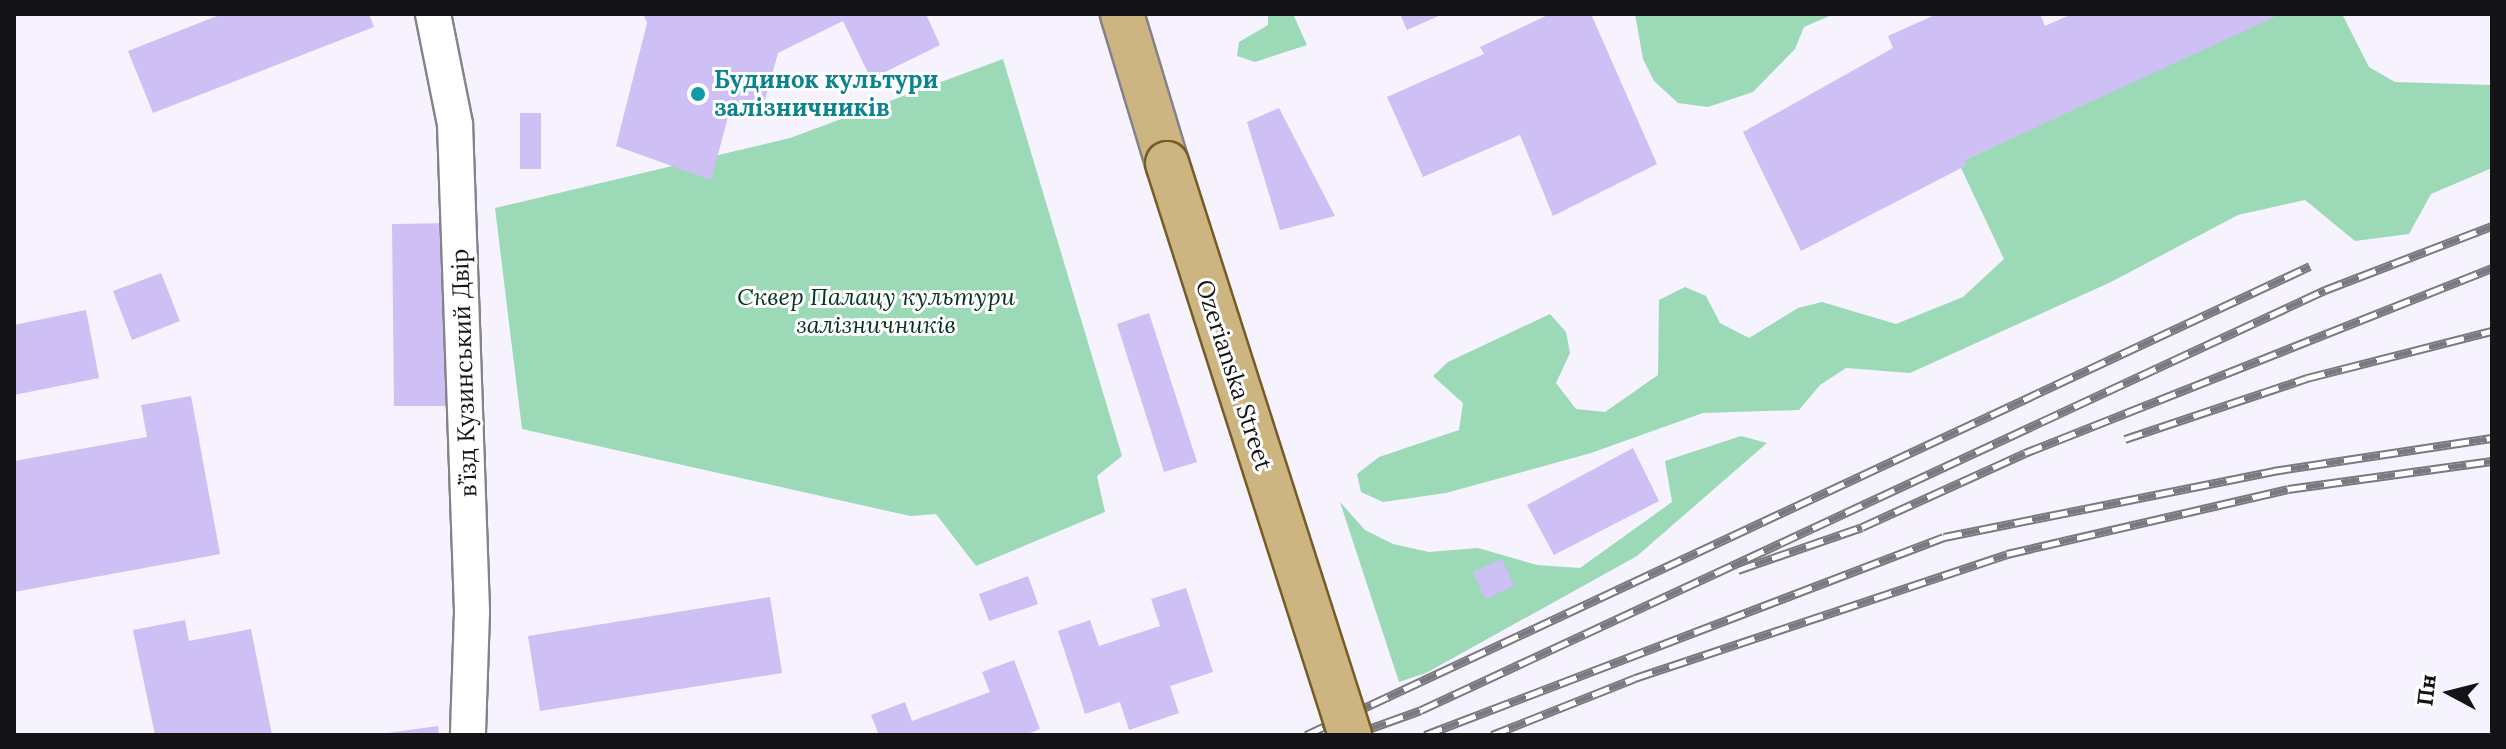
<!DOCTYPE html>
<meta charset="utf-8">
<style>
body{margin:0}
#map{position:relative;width:2506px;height:749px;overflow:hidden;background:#f6f3fe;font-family:Lora,serif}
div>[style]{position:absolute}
.green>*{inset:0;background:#9cd9b7}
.building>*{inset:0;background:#cec0f4}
.roads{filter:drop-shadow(2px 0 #85828c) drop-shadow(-2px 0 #85828c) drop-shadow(0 2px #85828c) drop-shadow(0 -2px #85828c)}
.minor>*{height:34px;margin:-17px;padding:0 17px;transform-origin:17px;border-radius:17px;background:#fff}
.major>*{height:42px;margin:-21px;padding:0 21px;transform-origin:21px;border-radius:21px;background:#cdb582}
.rail>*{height:9px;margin-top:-4.5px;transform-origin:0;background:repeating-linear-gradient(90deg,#fff 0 18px,#7b7980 0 36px);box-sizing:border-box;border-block:2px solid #7b7980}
.bridges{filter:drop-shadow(2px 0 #775c26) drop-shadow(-2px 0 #775c26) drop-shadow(0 2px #775c26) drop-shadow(0 -2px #775c26)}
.major-bridge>*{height:42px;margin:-21px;padding:0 21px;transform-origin:21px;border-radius:21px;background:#cdb582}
.dots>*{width:22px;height:22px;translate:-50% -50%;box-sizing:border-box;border:4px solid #fff;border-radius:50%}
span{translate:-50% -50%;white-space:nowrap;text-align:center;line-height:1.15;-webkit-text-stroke:6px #fff;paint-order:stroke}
.culture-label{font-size:24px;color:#0d838f;font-weight:700}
.left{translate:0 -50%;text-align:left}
.park-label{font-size:24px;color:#063420;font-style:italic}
.street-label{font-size:24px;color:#141316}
.frame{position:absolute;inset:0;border:16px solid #141316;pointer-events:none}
.north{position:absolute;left:2410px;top:653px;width:80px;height:80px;-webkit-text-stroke:6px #fff;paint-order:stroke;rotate:277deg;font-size:22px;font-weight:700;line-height:32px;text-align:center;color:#141316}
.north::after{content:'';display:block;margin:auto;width:28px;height:36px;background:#141316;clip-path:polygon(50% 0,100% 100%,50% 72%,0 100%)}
</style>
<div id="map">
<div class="green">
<div style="clip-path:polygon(1268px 14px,1293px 14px,1307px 45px,1255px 62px,1237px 56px,1239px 42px,1268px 25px)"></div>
<div style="clip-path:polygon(1635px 14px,1831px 14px,1832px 15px,1804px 27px,1795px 49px,1753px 92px,1708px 107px,1678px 103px,1654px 81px,1643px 59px)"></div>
<div style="clip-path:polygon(2276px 14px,2342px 14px,2369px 67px,2395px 82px,2492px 85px,2492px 168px,2431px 194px,2409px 234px,2355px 241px,2305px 200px,2238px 215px,2111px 282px,1910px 373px,1846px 368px,1820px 385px,1799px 410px,1703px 413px,1591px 453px,1446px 493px,1383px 502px,1361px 492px,1357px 474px,1379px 457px,1459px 430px,1463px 403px,1433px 376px,1448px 362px,1550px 314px,1566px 332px,1570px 353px,1556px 383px,1576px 409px,1605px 412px,1658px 375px,1659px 300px,1685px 287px,1706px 296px,1720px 323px,1749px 338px,1798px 308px,1822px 302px,1896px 324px,1963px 297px,2004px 259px,1961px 168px,1965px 160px)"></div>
<div style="clip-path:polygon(1003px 59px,1122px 456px,1097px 476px,1105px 512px,976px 566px,936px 514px,910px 516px,522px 429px,495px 208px,790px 138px)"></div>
<div style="clip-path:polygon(1741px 436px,1767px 443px,1637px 556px,1426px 673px,1399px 682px,1340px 502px,1365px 530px,1393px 544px,1429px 552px,1478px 548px,1537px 565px,1580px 568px,1672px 502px,1665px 461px)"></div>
</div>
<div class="building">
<div style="clip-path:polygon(222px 14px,369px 14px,374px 27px,153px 113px,128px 51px)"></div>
<div style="clip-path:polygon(643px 14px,926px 14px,940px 45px,871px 79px,843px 21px,778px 53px,760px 118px,730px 110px,711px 180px,616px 146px,647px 23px)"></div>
<div style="clip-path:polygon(1400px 14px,1443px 14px,1407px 30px)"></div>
<div style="clip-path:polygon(1550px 14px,1591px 14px,1657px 164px,1553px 216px,1520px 135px,1423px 177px,1387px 97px,1484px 54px,1480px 47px)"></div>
<div style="clip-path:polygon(1937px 14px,2040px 14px,2045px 26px,2072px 14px,2281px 14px,1965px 160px,1967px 165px,1801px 251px,1743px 132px,1893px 48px,1888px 36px)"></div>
<div style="clip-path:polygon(1279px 108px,1335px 216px,1280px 230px,1247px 122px)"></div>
<div style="clip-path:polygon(520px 113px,541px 113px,541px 169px,520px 169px)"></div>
<div style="clip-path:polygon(457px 223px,459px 406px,394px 406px,392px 224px)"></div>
<div style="clip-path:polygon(161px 273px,180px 321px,132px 340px,113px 291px)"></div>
<div style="clip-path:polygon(86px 310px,99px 378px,14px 395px,14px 325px)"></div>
<div style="clip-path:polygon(1149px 313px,1197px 462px,1164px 472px,1117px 324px)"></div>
<div style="clip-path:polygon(191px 396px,220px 554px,14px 592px,14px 461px,147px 437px,141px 405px)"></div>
<div style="clip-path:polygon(1633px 448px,1659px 501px,1554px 555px,1527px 505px)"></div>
<div style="clip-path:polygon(1502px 559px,1514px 586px,1485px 599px,1473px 572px)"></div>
<div style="clip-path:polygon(1028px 576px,1038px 604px,989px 621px,979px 594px)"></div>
<div style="clip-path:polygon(1186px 588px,1213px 672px,1170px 686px,1179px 713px,1129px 730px,1120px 702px,1085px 714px,1058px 631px,1090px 620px,1099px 646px,1160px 626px,1151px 599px)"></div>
<div style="clip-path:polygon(770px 597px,782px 673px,540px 711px,528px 636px)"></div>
<div style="clip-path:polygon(185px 620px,189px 641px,251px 629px,272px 735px,155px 735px,133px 630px)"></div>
<div style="clip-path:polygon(1014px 660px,1040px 729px,1025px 735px,879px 735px,871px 715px,905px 702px,912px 721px,990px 692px,982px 672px)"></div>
<div style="clip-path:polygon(438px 726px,439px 735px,387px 735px,387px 733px)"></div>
</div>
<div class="roads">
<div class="minor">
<div style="left:433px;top:14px;width:112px;rotate:78.7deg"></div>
<div style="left:455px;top:124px;width:488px;rotate:88deg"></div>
<div style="left:472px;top:612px;width:123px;rotate:91.9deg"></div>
</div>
<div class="major">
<div style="left:1122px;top:14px;width:156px;rotate:73.2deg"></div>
</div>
</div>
<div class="rail">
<div style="left:2125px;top:439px;width:192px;rotate:-18.5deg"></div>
<div style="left:2307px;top:378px;width:191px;rotate:-14.3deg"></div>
<div style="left:1738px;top:570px;width:131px;rotate:-19.1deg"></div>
<div style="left:1862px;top:527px;width:179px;rotate:-24.4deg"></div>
<div style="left:2025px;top:453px;width:502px;rotate:-21.61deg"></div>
<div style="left:1306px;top:735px;width:1108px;rotate:-25.04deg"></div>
<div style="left:1352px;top:735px;width:73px;rotate:-19.9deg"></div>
<div style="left:1421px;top:710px;width:997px;rotate:-24.92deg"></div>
<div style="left:2325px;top:290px;width:179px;rotate:-21deg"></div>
<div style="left:1425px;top:735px;width:555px;rotate:-20.88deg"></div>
<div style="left:1944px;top:537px;width:336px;rotate:-11.3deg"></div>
<div style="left:2273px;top:471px;width:221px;rotate:-8.6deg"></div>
<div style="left:1492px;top:735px;width:154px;rotate:-21.7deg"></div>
<div style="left:1635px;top:678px;width:392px;rotate:-18.4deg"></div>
<div style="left:2007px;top:554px;width:288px;rotate:-13deg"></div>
<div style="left:2288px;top:489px;width:206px;rotate:-7.8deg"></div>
</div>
<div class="bridges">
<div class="major-bridge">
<div style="left:1167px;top:163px;width:601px;rotate:72.26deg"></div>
</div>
</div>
<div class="dots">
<div style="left:698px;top:94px;background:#0f9aa8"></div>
</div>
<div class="culture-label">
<span class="left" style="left:714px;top:94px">Будинок культури<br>залізничників</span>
</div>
<div class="park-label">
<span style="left:876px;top:311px">Сквер Палацу культури<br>залізничників</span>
</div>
<div class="street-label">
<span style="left:464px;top:373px;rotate:-92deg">в’їзд Кузинський Двір</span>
<span style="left:1234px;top:375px;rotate:72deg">Ozerianska Street</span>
</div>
<div class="frame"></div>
<div class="north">Пн</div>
</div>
